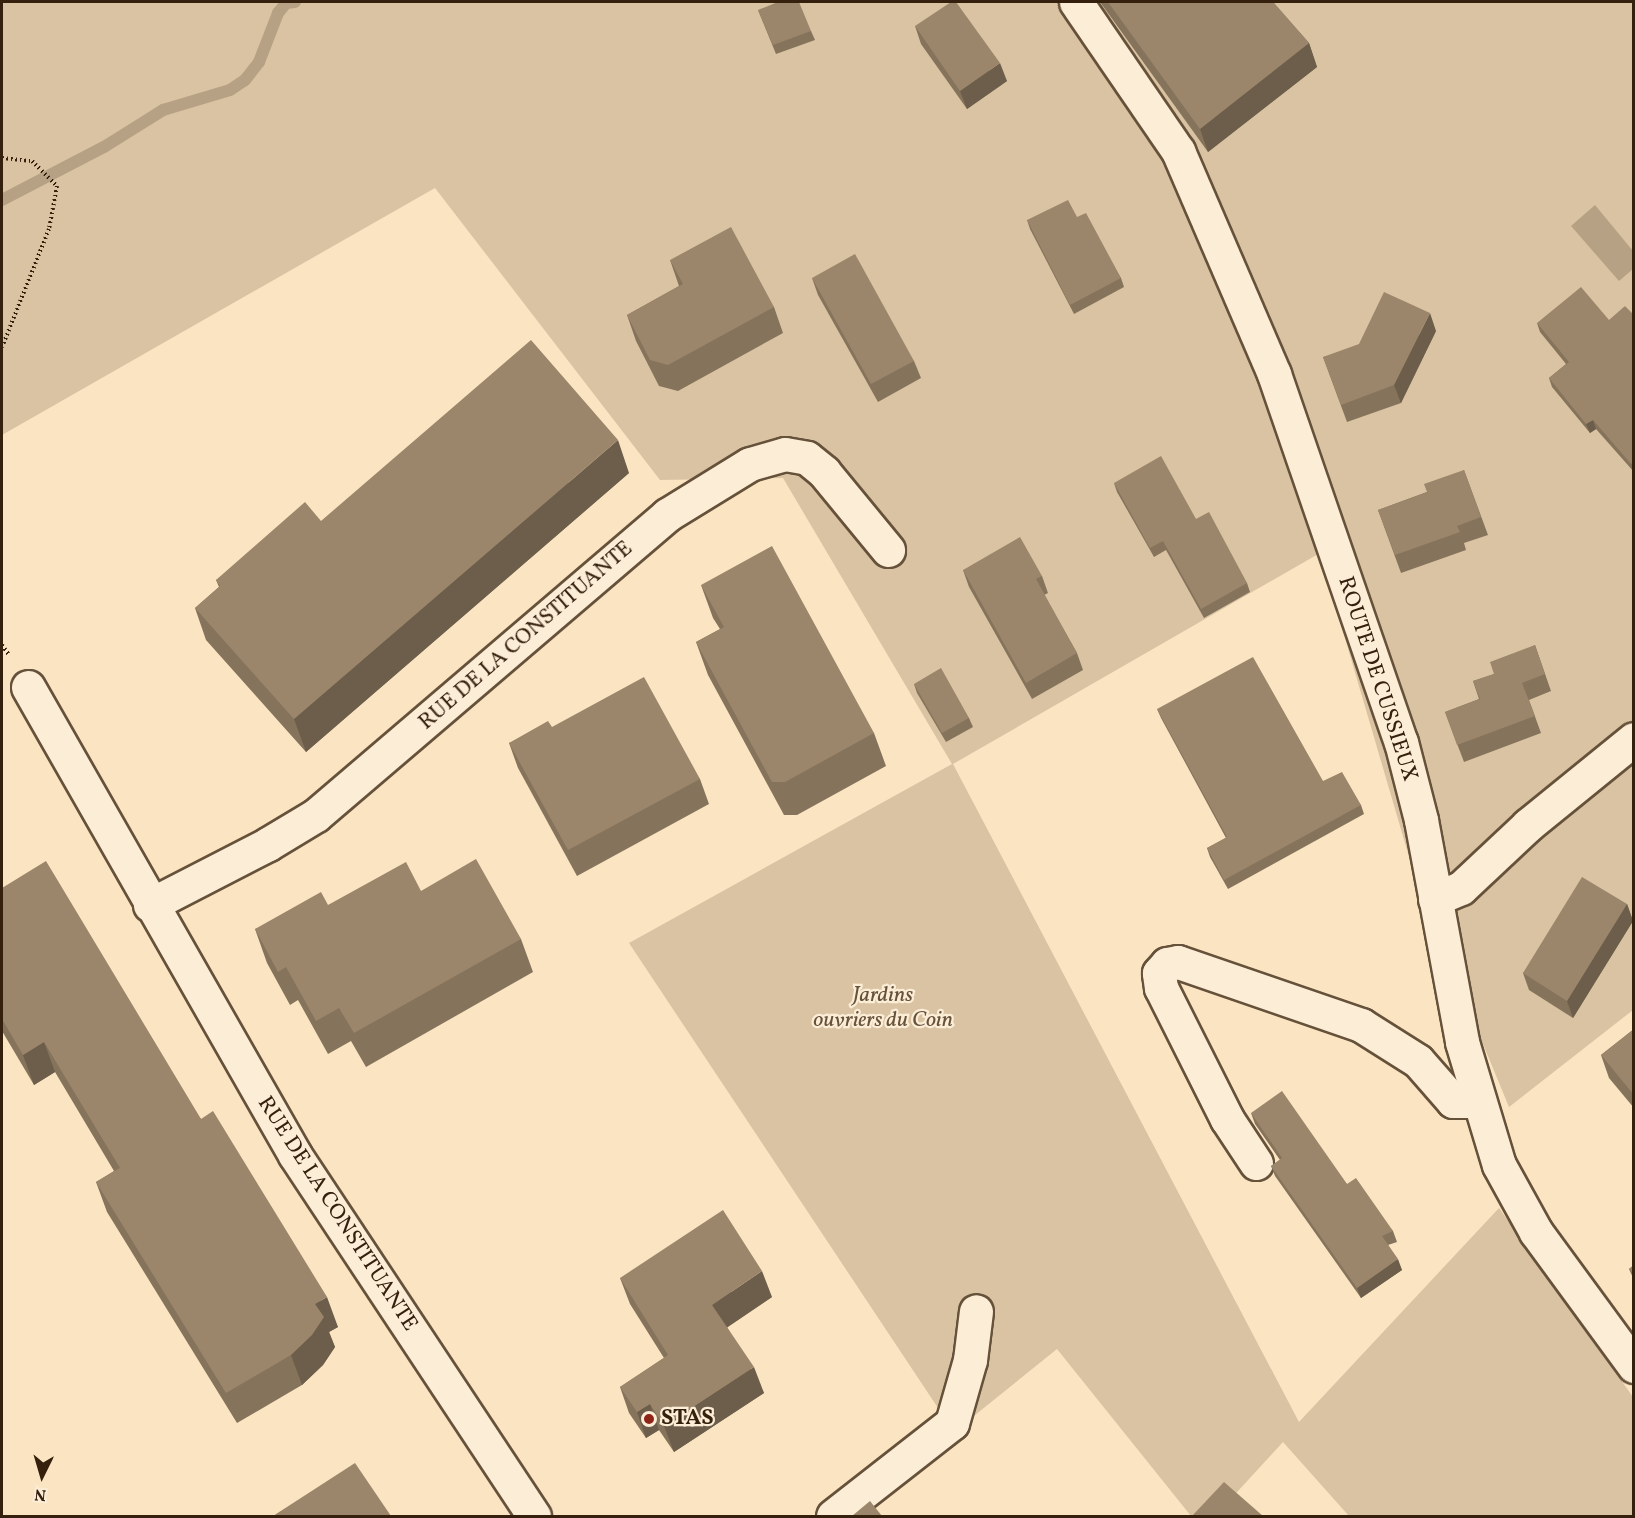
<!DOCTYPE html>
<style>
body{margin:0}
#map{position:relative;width:1635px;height:1518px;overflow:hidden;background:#fae4c1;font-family:Vollkorn,serif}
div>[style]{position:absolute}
.green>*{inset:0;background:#d9c3a2}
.water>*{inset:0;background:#b7a184}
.stream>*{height:12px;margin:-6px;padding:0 6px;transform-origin:6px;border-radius:6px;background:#b7a184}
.path>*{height:4px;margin-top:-2px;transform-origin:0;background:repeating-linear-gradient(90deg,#35200d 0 1.5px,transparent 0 4.5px)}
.roads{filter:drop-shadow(2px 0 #66513a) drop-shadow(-2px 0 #66513a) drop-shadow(0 2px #66513a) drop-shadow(0 -2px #66513a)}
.minor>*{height:33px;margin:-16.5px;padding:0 16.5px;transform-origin:16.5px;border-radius:16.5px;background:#fcedd7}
.wall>*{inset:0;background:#85735c}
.shaded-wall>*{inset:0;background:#6c5e4b}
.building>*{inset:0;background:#9b866b}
.dots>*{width:16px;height:16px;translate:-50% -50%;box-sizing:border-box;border:3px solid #fcedd7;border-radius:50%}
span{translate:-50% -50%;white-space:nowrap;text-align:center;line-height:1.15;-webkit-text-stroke:4.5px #fcedd7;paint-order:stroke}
.street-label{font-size:22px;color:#35200d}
.park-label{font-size:22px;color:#66513a;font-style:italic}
.poi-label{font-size:22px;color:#35200d;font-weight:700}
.left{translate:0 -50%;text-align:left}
.frame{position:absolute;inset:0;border:3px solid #35200d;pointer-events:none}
.north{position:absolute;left:12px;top:1446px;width:60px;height:60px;-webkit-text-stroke:4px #fcedd7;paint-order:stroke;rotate:185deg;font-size:16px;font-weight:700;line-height:24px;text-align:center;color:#35200d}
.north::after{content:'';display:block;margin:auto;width:21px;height:27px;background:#35200d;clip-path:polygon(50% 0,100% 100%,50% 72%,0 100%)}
</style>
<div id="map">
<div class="green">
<div style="clip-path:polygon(2px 2px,1633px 2px,1633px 1010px,1509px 1107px,1417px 884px,1320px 553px,953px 764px,1299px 1422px,1499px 1208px,1633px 1397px,1633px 1516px,1349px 1516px,1283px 1442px,1215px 1516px,1191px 1516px,1057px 1349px,954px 1432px,629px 943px,952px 764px,783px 478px,660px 480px,435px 188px,2px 435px)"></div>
</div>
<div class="water">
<div style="clip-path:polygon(1595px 205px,1633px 251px,1633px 269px,1619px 281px,1571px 226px)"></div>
</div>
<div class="stream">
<div style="left:2px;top:200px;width:115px;rotate:-27.5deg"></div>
<div style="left:104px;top:147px;width:70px;rotate:-32.1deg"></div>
<div style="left:163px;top:110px;width:70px;rotate:-16.6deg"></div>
<div style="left:230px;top:90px;width:18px;rotate:-34deg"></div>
<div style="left:245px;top:80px;width:23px;rotate:-52deg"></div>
<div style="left:259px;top:62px;width:53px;rotate:-68.8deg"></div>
<div style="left:278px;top:13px;width:13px;rotate:-51deg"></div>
<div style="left:286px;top:3px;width:9px;rotate:-6deg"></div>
</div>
<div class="path">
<div style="left:2px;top:158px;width:30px;rotate:6deg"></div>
<div style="left:32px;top:161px;width:35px;rotate:45deg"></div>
<div style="left:57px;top:186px;width:44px;rotate:100.5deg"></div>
<div style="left:49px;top:229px;width:127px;rotate:111.7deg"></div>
<div style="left:2px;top:645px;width:12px;rotate:55deg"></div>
</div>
<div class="roads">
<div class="minor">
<div style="left:1076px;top:2px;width:181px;rotate:55.6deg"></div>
<div style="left:1178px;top:151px;width:243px;rotate:66.7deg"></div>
<div style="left:1274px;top:374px;width:389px;rotate:71deg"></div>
<div style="left:1401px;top:742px;width:81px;rotate:75.6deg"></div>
<div style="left:1421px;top:820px;width:226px;rotate:79.5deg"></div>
<div style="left:1462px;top:1042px;width:128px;rotate:73.3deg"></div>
<div style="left:1499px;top:1165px;width:77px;rotate:61.1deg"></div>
<div style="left:1536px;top:1232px;width:166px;rotate:53.8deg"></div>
<div style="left:28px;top:687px;width:539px;rotate:60.29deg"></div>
<div style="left:295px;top:1155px;width:433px;rotate:56.5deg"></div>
<div style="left:1435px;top:899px;width:28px;rotate:-23deg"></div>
<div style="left:1461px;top:888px;width:92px;rotate:-43.2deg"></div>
<div style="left:1528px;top:825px;width:136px;rotate:-39.1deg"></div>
<div style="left:150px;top:905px;width:133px;rotate:-27.3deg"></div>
<div style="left:268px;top:844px;width:56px;rotate:-31.1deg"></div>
<div style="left:316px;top:815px;width:462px;rotate:-40.5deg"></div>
<div style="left:667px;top:515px;width:97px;rotate:-31.6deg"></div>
<div style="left:750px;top:464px;width:36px;rotate:-16deg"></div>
<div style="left:785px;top:454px;width:22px;rotate:10deg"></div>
<div style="left:807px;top:458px;width:22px;rotate:39deg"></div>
<div style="left:824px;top:472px;width:101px;rotate:50.6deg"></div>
<div style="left:1256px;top:1163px;width:53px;rotate:-123.4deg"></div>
<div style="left:1227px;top:1119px;width:147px;rotate:-116.7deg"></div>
<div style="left:1161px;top:988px;width:15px;rotate:-98deg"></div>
<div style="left:1159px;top:973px;width:12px;rotate:-48deg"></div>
<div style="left:1167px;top:964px;width:11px;rotate:-10deg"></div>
<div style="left:1178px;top:962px;width:194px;rotate:19deg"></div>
<div style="left:1361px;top:1025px;width:67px;rotate:32.3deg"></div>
<div style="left:1418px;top:1061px;width:53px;rotate:48.8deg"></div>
<div style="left:1453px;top:1101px;width:24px"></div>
<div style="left:833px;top:1516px;width:151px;rotate:-38deg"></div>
<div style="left:952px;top:1423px;width:66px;rotate:-74.1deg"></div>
<div style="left:970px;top:1360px;width:49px;rotate:-83deg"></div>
</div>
</div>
<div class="wall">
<div style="clip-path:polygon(1100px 2px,1273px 2px,1309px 43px,1317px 67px,1208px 152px)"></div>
<div style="clip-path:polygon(758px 10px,811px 31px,815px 40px,776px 54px)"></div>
<div style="clip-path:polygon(915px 26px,1007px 81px,967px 109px,921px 44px)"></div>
<div style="clip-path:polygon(1077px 217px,1121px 278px,1124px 287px,1074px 314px,1030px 229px,1027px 220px)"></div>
<div style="clip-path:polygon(670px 260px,774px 307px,783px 333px,678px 391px,659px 386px,636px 341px,627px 315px,679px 286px)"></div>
<div style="clip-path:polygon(812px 278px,914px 361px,921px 378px,878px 402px,818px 295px)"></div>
<div style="clip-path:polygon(1634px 315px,1634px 472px,1596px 429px,1590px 433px,1552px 387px,1549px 378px,1566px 364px,1540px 332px,1537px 323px,1609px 320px)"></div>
<div style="clip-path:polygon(1436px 331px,1401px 403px,1347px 422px,1323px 357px)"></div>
<div style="clip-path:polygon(1464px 470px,1488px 535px,1464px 543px,1466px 550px,1401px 573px,1378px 510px,1427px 492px)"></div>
<div style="clip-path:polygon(629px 473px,306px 752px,206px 640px,195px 608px,219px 587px,216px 580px,321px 521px)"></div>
<div style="clip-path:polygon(1114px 483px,1196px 519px,1247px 583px,1250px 592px,1204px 618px,1166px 550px,1154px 557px,1117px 492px)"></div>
<div style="clip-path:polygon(963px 570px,1042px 576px,1048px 593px,1044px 595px,1077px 653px,1083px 670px,1032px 699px,969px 587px)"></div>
<div style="clip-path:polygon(701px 585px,874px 733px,886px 766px,797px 815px,784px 815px,708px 675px,696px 642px,720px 629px,713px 618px)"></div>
<div style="clip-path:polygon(1535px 645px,1551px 691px,1529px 700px,1541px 733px,1464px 762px,1445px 712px,1479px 699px,1473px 681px,1494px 674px)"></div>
<div style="clip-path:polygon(914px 684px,969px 718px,973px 727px,946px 742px,917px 693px)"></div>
<div style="clip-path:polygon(1157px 709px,1323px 781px,1361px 805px,1364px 814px,1228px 889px,1210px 857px,1207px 848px,1226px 838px,1161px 718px)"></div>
<div style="clip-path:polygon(552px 727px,700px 779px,709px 804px,577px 876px,518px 768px,509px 743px)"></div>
<div style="clip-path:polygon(2px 888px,201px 1119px,338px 1327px,329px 1332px,335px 1347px,323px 1365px,302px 1385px,237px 1423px,107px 1212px,96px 1182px,114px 1171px,55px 1072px,34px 1085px,2px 1031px)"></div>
<div style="clip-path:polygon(421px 891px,521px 939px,533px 972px,366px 1067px,351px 1041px,328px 1054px,298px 1000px,290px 1005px,267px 963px,255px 929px,328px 905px)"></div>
<div style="clip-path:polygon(1627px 904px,1633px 921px,1573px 1018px,1529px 990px,1523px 973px)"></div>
<div style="clip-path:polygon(1634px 1029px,1634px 1108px,1609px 1078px,1601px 1055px)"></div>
<div style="clip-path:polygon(1251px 1113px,1347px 1184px,1393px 1231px,1397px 1242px,1388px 1245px,1402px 1270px,1361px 1298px,1275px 1176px,1271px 1166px,1280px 1160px,1255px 1124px)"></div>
<div style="clip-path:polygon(1634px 1265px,1634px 1280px,1629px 1269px)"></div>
<div style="clip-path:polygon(620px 1278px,772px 1297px,727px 1327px,764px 1393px,674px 1452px,659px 1430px,646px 1438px,629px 1413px,620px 1387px,664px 1358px,630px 1304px)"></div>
</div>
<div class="shaded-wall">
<div style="clip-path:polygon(1309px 43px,1317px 67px,1208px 152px,1200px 129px)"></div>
<div style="clip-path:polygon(1000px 63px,1007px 81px,967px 109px,960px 91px)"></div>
<div style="clip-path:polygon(1430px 313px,1436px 331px,1401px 403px,1394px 385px)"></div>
<div style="clip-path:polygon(1593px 420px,1596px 429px,1590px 433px,1586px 424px)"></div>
<div style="clip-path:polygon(618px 440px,629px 473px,306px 752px,294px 719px)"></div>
<div style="clip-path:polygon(1627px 904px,1633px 921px,1573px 1018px,1567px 1001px)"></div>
<div style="clip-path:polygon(44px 1042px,55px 1072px,34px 1085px,23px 1055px)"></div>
<div style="clip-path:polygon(1398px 1259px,1402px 1270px,1361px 1298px,1357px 1288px)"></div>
<div style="clip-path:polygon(762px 1271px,772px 1297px,722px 1331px,712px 1305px)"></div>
<div style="clip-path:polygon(327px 1297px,338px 1327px,329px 1332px,335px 1347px,323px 1365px,302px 1385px,291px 1355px,315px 1304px)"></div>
<div style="clip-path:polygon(754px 1367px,764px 1393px,674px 1452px,664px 1426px)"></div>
<div style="clip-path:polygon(650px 1404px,659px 1430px,646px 1438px,637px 1412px)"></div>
</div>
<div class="building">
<div style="clip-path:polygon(778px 2px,799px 2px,811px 31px,773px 45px,758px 10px)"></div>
<div style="clip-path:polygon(951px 2px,956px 2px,1000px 63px,960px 91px,915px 26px)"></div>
<div style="clip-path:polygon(1108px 2px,1273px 2px,1309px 43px,1200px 129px)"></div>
<div style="clip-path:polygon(1068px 200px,1077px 217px,1086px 213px,1121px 278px,1070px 305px,1027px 220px)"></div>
<div style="clip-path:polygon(731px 227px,774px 307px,668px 365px,650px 360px,627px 315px,683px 284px,670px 260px)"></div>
<div style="clip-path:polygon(855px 254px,914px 361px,871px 384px,812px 278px)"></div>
<div style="clip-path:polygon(1581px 287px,1609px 320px,1625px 306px,1634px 315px,1634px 462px,1631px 464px,1593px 420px,1586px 424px,1549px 378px,1569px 362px,1537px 323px)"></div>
<div style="clip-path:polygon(1384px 292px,1430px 313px,1394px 385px,1341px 405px,1323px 357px,1359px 344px)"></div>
<div style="clip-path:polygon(531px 340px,618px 440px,294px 719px,195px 608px,220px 586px,216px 580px,305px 502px,321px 521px)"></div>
<div style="clip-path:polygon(1161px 456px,1196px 519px,1209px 512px,1247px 583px,1201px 609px,1163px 541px,1150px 548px,1114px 483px)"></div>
<div style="clip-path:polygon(1464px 470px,1481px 517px,1457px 526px,1460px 532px,1395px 555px,1378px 510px,1427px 492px,1424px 484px)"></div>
<div style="clip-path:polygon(1020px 537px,1042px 576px,1036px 579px,1077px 653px,1026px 683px,963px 570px)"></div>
<div style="clip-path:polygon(772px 546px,874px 733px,785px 782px,772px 782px,696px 642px,724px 627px,701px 585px)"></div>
<div style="clip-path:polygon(1535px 645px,1545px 674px,1522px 683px,1535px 716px,1457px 745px,1445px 712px,1480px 699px,1473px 681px,1494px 674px,1490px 662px)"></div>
<div style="clip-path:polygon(1253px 657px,1323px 781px,1342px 772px,1361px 805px,1224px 880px,1207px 848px,1227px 837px,1157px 709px)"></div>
<div style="clip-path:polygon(941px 668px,969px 718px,942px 733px,914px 684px)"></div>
<div style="clip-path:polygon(644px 677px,700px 779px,568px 850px,509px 743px,548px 721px,552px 727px)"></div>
<div style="clip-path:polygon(476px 859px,521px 939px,354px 1033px,339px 1008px,316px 1021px,286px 967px,278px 972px,255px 929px,321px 892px,328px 905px,406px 862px,421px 891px)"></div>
<div style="clip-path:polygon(46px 861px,201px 1119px,213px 1111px,327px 1297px,315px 1304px,324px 1317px,312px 1335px,291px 1355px,226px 1393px,96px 1182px,120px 1168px,44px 1042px,23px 1055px,2px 1019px,2px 888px)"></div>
<div style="clip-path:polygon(1582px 877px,1627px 904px,1567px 1001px,1523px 973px)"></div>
<div style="clip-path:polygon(1634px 1029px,1634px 1095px,1601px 1055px)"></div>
<div style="clip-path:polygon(1282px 1091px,1347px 1184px,1356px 1178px,1393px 1231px,1382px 1236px,1398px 1259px,1357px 1288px,1271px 1166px,1282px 1158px,1251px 1113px)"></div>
<div style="clip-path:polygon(723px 1210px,762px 1271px,712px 1305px,754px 1367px,664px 1426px,650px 1404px,637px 1412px,620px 1387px,668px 1355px,620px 1278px)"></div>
<div style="clip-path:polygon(1634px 1265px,1634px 1275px,1629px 1269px)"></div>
<div style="clip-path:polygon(355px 1463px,391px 1516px,273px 1516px)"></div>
<div style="clip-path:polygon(1224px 1482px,1263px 1516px,1192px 1516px)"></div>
<div style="clip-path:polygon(870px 1501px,882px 1516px,852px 1516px)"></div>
</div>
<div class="dots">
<div style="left:649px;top:1419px;background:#8f2418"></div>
</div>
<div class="street-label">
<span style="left:526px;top:636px;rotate:-41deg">RUE DE LA CONSTITUANTE</span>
<span style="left:1377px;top:679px;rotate:72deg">ROUTE DE CUSSIEUX</span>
<span style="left:337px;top:1214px;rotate:57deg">RUE DE LA CONSTITUANTE</span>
</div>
<div class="park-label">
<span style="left:883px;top:1008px">Jardins<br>ouvriers du Coin</span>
</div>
<div class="poi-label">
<span class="left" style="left:661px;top:1419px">STAS</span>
</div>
<div class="frame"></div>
<div class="north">N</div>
</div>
